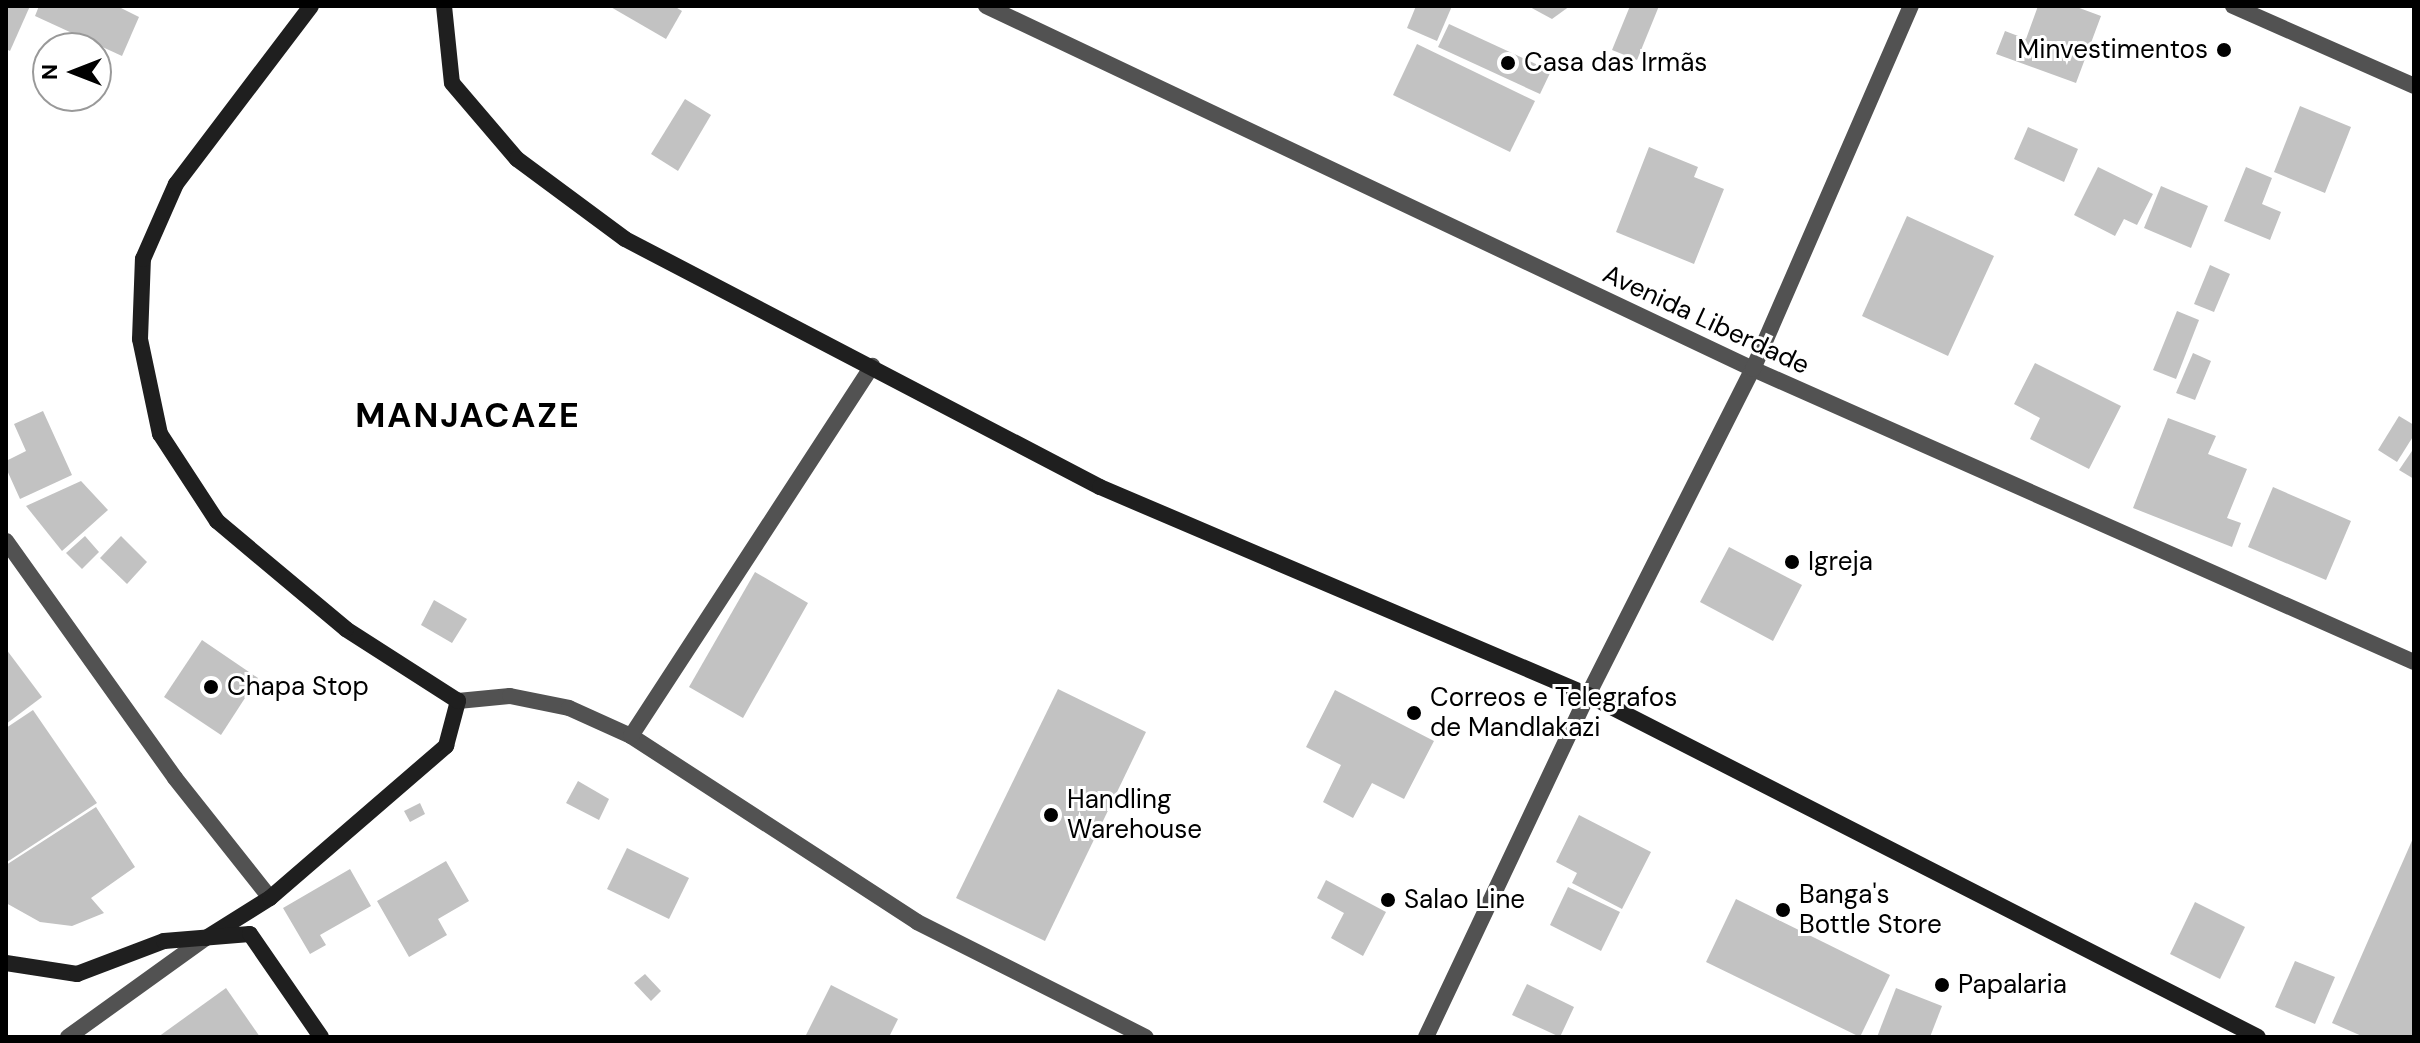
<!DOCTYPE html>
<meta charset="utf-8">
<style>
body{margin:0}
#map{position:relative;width:2420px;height:1043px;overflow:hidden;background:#fff;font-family:"DM Sans",sans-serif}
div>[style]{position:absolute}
.building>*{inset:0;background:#c2c2c2}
.street>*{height:16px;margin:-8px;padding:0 8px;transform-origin:8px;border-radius:8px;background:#525252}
.secondary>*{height:16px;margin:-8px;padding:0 8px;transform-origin:8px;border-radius:8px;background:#1f1f1f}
.dots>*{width:22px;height:22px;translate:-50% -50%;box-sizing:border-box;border:4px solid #fff;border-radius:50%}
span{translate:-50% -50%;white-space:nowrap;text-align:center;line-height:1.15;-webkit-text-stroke:6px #fff;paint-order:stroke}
.poi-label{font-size:26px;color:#000}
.right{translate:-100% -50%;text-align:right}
.left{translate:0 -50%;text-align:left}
.street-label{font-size:26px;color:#000}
.district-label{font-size:34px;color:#000;font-weight:700;letter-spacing:2px}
.frame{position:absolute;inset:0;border:8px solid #000;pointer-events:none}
.north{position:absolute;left:32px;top:32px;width:80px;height:80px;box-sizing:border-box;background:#fff;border:2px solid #999;border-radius:50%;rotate:270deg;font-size:22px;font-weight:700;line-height:32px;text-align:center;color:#000}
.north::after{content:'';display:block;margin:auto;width:28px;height:36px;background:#000;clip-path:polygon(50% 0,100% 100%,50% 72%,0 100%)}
</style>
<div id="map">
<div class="building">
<div style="clip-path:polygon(6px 6px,30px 6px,10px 51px,6px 49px)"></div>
<div style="clip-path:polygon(39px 6px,117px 6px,139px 17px,122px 56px,35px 16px)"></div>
<div style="clip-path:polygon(609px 6px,674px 6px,682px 11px,666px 39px)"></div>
<div style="clip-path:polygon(1416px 6px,1452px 6px,1437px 41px,1407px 28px)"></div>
<div style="clip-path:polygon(1528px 6px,1570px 6px,1552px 19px)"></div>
<div style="clip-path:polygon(1630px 6px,1659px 6px,1637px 60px,1612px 50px)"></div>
<div style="clip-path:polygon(2038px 6px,2074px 6px,2101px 16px,2076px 83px,1996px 54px,2005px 31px,2026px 39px)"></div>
<div style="clip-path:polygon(1449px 24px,1551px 71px,1540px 94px,1438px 47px)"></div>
<div style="clip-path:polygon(1417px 44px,1535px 101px,1510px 152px,1393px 95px)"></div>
<div style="clip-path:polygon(685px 99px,711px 115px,678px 171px,651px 154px)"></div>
<div style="clip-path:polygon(2300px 106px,2351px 127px,2325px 193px,2274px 172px)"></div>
<div style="clip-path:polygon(2028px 127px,2078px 149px,2064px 182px,2014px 159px)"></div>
<div style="clip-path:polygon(1649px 147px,1698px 167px,1694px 177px,1724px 189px,1694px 264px,1616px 232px)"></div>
<div style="clip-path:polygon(2098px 167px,2153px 194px,2137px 225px,2124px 219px,2115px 236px,2074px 215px)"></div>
<div style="clip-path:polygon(2246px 167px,2272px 178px,2262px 204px,2281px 212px,2270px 240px,2224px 221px)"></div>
<div style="clip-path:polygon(2161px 186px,2208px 206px,2191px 248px,2144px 228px)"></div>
<div style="clip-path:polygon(1907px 216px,1994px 256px,1948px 356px,1862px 316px)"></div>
<div style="clip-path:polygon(2210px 265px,2230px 274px,2214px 312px,2194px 304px)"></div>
<div style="clip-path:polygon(2177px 311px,2199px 320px,2176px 379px,2153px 370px)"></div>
<div style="clip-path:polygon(2193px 353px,2211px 361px,2195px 400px,2176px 393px)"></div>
<div style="clip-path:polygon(2035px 363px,2121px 406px,2089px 469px,2030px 439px,2040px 418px,2014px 404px)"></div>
<div style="clip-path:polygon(43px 411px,72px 475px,20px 499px,6px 468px,6px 461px,26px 451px,14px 424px)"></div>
<div style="clip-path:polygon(2399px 416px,2414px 425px,2414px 435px,2397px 462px,2378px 450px)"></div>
<div style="clip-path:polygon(2168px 418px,2216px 436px,2208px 454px,2247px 469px,2227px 518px,2241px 523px,2232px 547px,2133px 508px)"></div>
<div style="clip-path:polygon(2414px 448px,2414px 479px,2399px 470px)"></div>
<div style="clip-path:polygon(81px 481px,108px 510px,62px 551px,26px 506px)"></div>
<div style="clip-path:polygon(2273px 487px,2351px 521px,2326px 580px,2248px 547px)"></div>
<div style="clip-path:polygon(85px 536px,99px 552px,82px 569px,66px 553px)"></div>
<div style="clip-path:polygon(121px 536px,147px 562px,127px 584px,100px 558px)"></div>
<div style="clip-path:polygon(1729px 547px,1802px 585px,1773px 641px,1700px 602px)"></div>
<div style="clip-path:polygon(755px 572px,808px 603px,743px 718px,689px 687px)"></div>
<div style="clip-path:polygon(434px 600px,467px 619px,452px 643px,421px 625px)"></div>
<div style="clip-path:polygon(202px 640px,258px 678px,221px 735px,164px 697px)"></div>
<div style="clip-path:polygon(6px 649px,42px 697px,6px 724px)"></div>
<div style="clip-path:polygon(1058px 689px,1146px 732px,1045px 941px,956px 898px)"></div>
<div style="clip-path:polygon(1335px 690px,1434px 741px,1404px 799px,1372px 783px,1353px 818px,1323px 802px,1341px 765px,1306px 747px)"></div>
<div style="clip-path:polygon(33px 710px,97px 803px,7px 862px,6px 728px)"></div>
<div style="clip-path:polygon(578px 781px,609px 799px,599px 820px,566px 803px)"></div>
<div style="clip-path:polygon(420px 803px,425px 814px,410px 822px,404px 811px)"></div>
<div style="clip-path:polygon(96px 807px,135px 867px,91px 898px,104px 913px,72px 926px,40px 922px,6px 903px,6px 865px)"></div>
<div style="clip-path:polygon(1579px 815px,1651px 852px,1622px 909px,1572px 883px,1577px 873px,1556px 862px)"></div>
<div style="clip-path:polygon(2414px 836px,2414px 1037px,2364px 1037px,2332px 1023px)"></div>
<div style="clip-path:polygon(627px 848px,689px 878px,669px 919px,607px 889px)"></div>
<div style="clip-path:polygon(446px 861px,469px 901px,438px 919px,447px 935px,409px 957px,377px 901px)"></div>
<div style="clip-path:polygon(350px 869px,371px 906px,320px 935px,326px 945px,310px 954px,283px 908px)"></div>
<div style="clip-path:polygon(1326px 880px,1386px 912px,1363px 956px,1331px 938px,1344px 913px,1317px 898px)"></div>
<div style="clip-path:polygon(1568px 887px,1620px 912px,1601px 951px,1550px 925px)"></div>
<div style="clip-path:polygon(1736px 899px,1890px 975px,1860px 1037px,1706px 962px)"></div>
<div style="clip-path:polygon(2195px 902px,2245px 927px,2220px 979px,2170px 954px)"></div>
<div style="clip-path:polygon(2295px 961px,2335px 977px,2315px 1024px,2275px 1007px)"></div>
<div style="clip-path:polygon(645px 974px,661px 991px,651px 1001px,634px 983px)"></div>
<div style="clip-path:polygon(1527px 984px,1574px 1007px,1560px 1037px,1512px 1015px)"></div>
<div style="clip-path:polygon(831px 985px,898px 1019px,889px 1037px,805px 1037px)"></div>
<div style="clip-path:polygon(226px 988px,260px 1037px,158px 1037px)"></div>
<div style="clip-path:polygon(1896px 988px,1942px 1006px,1930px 1037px,1877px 1037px)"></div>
</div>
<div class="street">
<div style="left:986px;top:6px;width:849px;rotate:25.33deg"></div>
<div style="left:1753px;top:369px;width:723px;rotate:23.91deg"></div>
<div style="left:2233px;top:6px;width:198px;rotate:23.8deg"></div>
<div style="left:6px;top:541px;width:291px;rotate:54.5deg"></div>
<div style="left:175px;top:778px;width:153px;rotate:51.6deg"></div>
<div style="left:458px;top:701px;width:52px;rotate:-5.5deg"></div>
<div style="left:510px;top:696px;width:60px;rotate:11.5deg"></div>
<div style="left:569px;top:708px;width:68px;rotate:24.3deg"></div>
<div style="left:631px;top:736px;width:341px;rotate:33deg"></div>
<div style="left:917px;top:922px;width:256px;rotate:26.7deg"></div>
<div style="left:631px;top:736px;width:442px;rotate:-56.9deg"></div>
<div style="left:68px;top:1037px;width:170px;rotate:-35.7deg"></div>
<div style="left:1426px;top:1037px;width:378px;rotate:-64.7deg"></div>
<div style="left:1588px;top:695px;width:365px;rotate:-63.2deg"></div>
<div style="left:1753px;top:369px;width:396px;rotate:-66.5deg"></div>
</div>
<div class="secondary">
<div style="left:444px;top:6px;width:77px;rotate:84.1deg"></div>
<div style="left:452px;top:83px;width:100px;rotate:49.5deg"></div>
<div style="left:517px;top:159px;width:134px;rotate:36.5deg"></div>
<div style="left:625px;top:239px;width:536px;rotate:27.57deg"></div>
<div style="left:1100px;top:487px;width:530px;rotate:23.09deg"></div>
<div style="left:1588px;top:695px;width:752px;rotate:27.04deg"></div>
<div style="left:206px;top:938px;width:75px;rotate:-32deg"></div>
<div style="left:270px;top:898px;width:233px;rotate:-40.8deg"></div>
<div style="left:446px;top:746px;width:47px;rotate:-75.1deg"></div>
<div style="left:458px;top:701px;width:133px;rotate:-147.3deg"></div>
<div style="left:346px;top:629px;width:168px;rotate:-140.1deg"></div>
<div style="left:217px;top:521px;width:104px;rotate:-123.2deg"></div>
<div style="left:160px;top:434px;width:97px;rotate:-101.9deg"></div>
<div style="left:140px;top:339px;width:80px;rotate:-87.9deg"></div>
<div style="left:143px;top:259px;width:82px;rotate:-66.3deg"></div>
<div style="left:176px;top:184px;width:223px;rotate:-52.8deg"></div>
<div style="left:6px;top:963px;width:72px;rotate:8.8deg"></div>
<div style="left:77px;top:974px;width:93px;rotate:-20.8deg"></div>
<div style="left:164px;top:941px;width:86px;rotate:-4.7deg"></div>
<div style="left:250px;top:934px;width:125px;rotate:55.4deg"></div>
</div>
<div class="dots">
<div style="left:2224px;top:50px;background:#000"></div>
<div style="left:1508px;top:63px;background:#000"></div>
<div style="left:1792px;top:562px;background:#000"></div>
<div style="left:211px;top:687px;background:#000"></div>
<div style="left:1414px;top:713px;background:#000"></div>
<div style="left:1051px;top:815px;background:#000"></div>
<div style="left:1388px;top:900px;background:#000"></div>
<div style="left:1783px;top:910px;background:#000"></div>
<div style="left:1942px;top:985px;background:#000"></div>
</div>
<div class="poi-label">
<span class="right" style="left:2208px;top:50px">Minvestimentos</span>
<span class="left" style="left:1524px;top:63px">Casa das Irmãs</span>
<span class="left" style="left:1808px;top:562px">Igreja</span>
<span class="left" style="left:227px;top:687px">Chapa Stop</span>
<span class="left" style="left:1430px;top:713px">Correos e Telegrafos<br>de Mandlakazi</span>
<span class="left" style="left:1067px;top:815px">Handling<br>Warehouse</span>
<span class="left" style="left:1799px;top:910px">Banga's<br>Bottle Store</span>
<span class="left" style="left:1404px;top:900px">Salao Line</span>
<span class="left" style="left:1958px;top:985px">Papalaria</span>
</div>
<div class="street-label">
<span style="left:1706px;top:320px;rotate:25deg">Avenida Liberdade</span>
</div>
<div class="district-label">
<span style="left:468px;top:416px">MANJACAZE</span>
</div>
<div class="frame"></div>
<div class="north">N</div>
</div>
